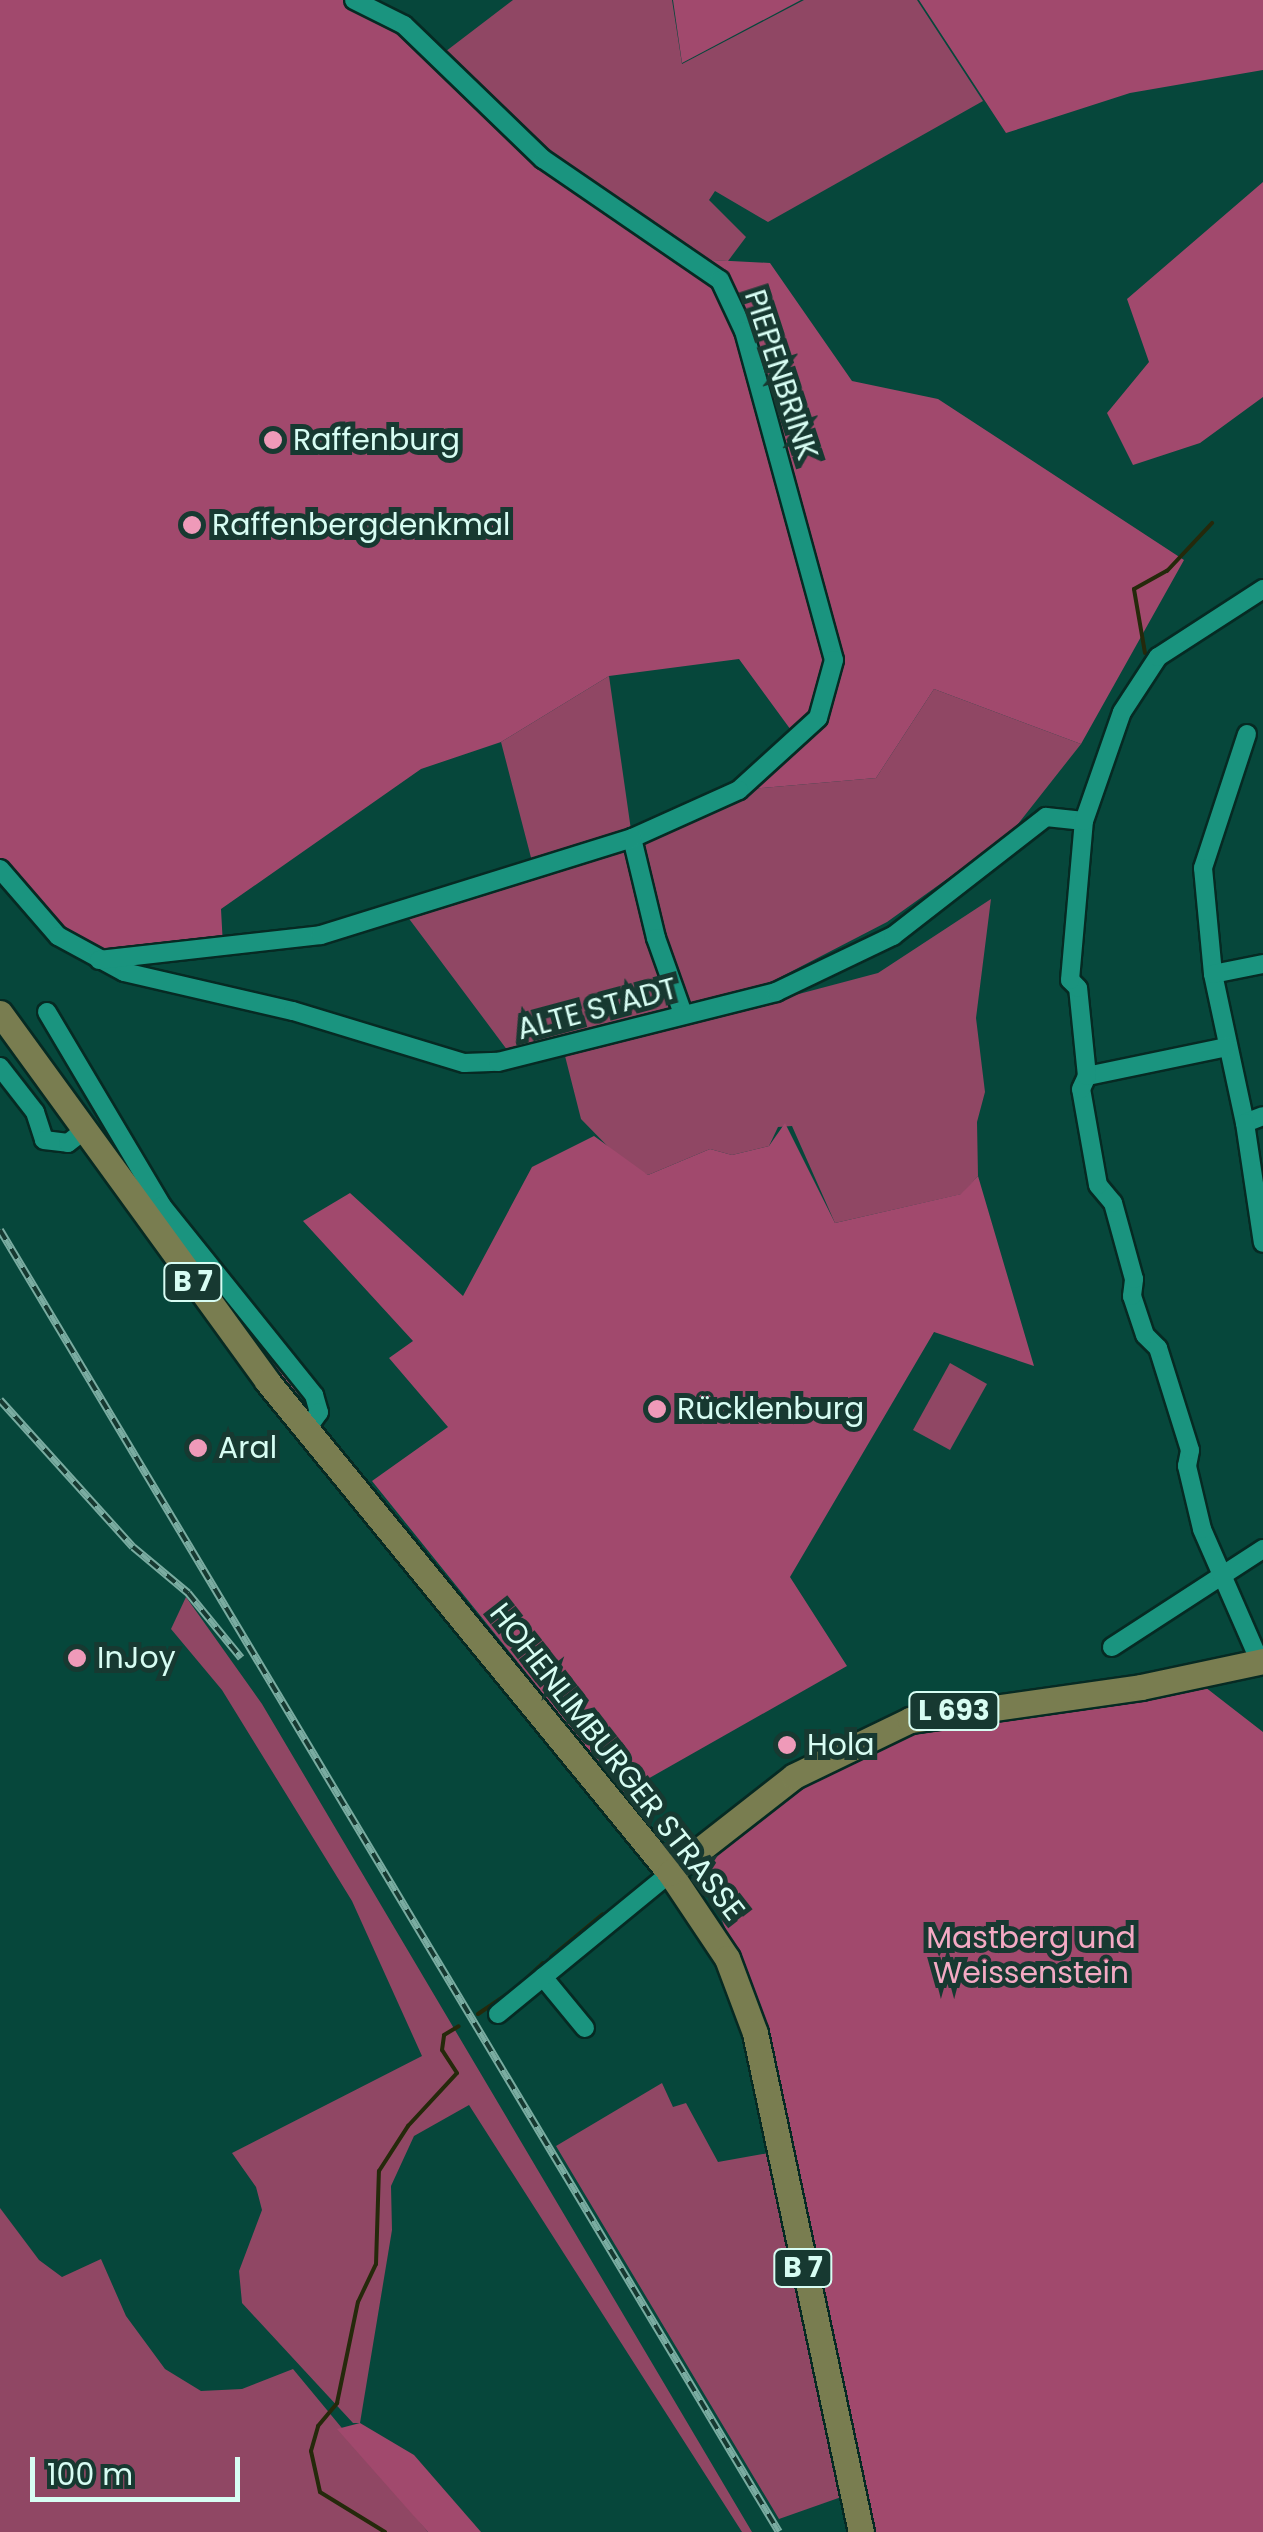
<!DOCTYPE html>
<meta charset="utf-8">
<style>
body{margin:0}
#map{position:relative;width:1263px;height:2532px;overflow:hidden;background:#06473b;font-family:Poppins,sans-serif}
div>[style]{position:absolute}
.green>*{inset:0;background:#904764}
.forest>*{inset:0;background:#a1496d}
.stream>*{height:4px;margin:-2px;padding:0 2px;transform-origin:2px;border-radius:2px;background:#25290b}
.roads{filter:drop-shadow(2px 0 #062a23) drop-shadow(-2px 0 #062a23) drop-shadow(0 2px #062a23) drop-shadow(0 -2px #062a23)}
.street>*{height:18px;margin:-9px;padding:0 9px;transform-origin:9px;border-radius:9px;background:#1a947f}
.primary>*{height:25px;margin:-12.5px;padding:0 12.5px;transform-origin:12.5px;border-radius:12.5px;background:#797d50}
.rail>*{height:8px;margin-top:-4px;transform-origin:0;background:repeating-linear-gradient(90deg,#173931 0 11px,#7aaca1 0 22px);box-sizing:border-box;border-block:2px solid #7aaca1}
.dots>*{width:28px;height:28px;translate:-50% -50%;box-sizing:border-box;border:5px solid #173931;border-radius:50%}
span{translate:-50% -50%;white-space:nowrap;text-align:center;line-height:1.15;-webkit-text-stroke:10px #173931;paint-order:stroke}
.shield-label span{padding:2px 8px;background:#173931;border:2px solid;border-radius:8px;-webkit-text-stroke-width:0}
.shield-label{font-size:28px;color:#d7fdf3;font-weight:700}
.street-label{font-size:30px;color:#d7fdf3}
.poi-label{font-size:30px;color:#d7fdf3}
.left{translate:0 -50%;text-align:left}
.park-label{font-size:30px;color:#f4aac4}
.scale{position:absolute;left:30px;top:2457px;width:210px;height:45px;box-sizing:border-box;border:5px solid #d7fdf3;border-top:0;padding-left:12px;font-size:30px;line-height:35px;white-space:nowrap;color:#d7fdf3;-webkit-text-stroke:8px #173931;paint-order:stroke}
</style>
<div id="map">
<div class="green">
<div style="clip-path:polygon(513px 0,672px 0,682px 64px,804px 0,917px 0,983px 101px,768px 222px,715px 191px,709px 200px,746px 237px,728px 261px,693px 259px,543px 159px,437px 58px)"></div>
<div style="clip-path:polygon(609px 676px,632px 837px,739px 790px,876px 778px,934px 689px,1081px 744px,1010px 834px,887px 922px,771px 982px,511px 1055px,404px 912px,535px 873px,501px 742px)"></div>
<div style="clip-path:polygon(991px 899px,976px 1018px,985px 1092px,977px 1122px,978px 1176px,962px 1194px,835px 1223px,792px 1126px,778px 1127px,769px 1146px,732px 1155px,710px 1149px,648px 1175px,623px 1162px,581px 1119px,565px 1056px,878px 973px)"></div>
<div style="clip-path:polygon(143px 1197px,303px 1391px,310px 1406px,269px 1365px)"></div>
<div style="clip-path:polygon(950px 1363px,987px 1384px,950px 1450px,913px 1430px)"></div>
<div style="clip-path:polygon(186px 1597px,262px 1704px,752px 2532px,742px 2532px,469px 2105px,414px 2136px,391px 2186px,392px 2230px,360px 2423px,353px 2423px,242px 2303px,239px 2271px,262px 2210px,256px 2187px,232px 2153px,422px 2056px,352px 1901px,222px 1690px,171px 1629px)"></div>
<div style="clip-path:polygon(662px 2083px,673px 2107px,686px 2103px,718px 2162px,780px 2151px,847px 2495px,779px 2519px,556px 2146px)"></div>
<div style="clip-path:polygon(0 2208px,39px 2260px,62px 2277px,101px 2259px,126px 2316px,165px 2369px,201px 2391px,242px 2389px,293px 2369px,428px 2532px,0 2532px)"></div>
</div>
<div class="forest">
<div style="clip-path:polygon(0 0,354px 0,404px 25px,543px 159px,693px 259px,770px 263px,852px 381px,938px 399px,1184px 560px,1081px 744px,934px 689px,876px 778px,739px 790px,796px 737px,739px 659px,609px 676px,501px 742px,421px 769px,221px 909px,223px 946px,110px 953px,60px 926px,0 859px)"></div>
<div style="clip-path:polygon(673px 0,801px 0,682px 63px)"></div>
<div style="clip-path:polygon(919px 0,1263px 0,1263px 70px,1130px 93px,1006px 133px)"></div>
<div style="clip-path:polygon(1263px 182px,1263px 397px,1200px 443px,1133px 465px,1107px 413px,1149px 362px,1127px 299px)"></div>
<div style="clip-path:polygon(785px 1123px,835px 1223px,961px 1194px,978px 1176px,1034px 1366px,934px 1332px,790px 1577px,847px 1666px,623px 1793px,372px 1481px,448px 1427px,389px 1358px,413px 1341px,303px 1221px,350px 1193px,463px 1296px,532px 1167px,594px 1136px,648px 1175px,710px 1149px,732px 1155px,769px 1146px)"></div>
<div style="clip-path:polygon(1205px 1687px,1263px 1732px,1263px 2532px,873px 2532px,745px 1977px,697px 1859px,825px 1773px,906px 1736px)"></div>
<div style="clip-path:polygon(360px 2423px,414px 2455px,481px 2532px,428px 2532px,337px 2429px)"></div>
</div>
<div class="stream">
<div style="left:1145px;top:653px;width:65px;rotate:-99.8deg"></div>
<div style="left:1134px;top:589px;width:38px;rotate:-29deg"></div>
<div style="left:1167px;top:571px;width:66px;rotate:-46.8deg"></div>
<div style="left:551px;top:1957px;width:67px;rotate:-39.6deg"></div>
<div style="left:527px;top:1978px;width:22px;rotate:-43deg"></div>
<div style="left:478px;top:2014px;width:46px;rotate:-34.4deg"></div>
<div style="left:385px;top:2532px;width:76px;rotate:-148.4deg"></div>
<div style="left:320px;top:2492px;width:42px;rotate:-102.4deg"></div>
<div style="left:311px;top:2451px;width:26px;rotate:-74deg"></div>
<div style="left:318px;top:2426px;width:30px;rotate:-50deg"></div>
<div style="left:337px;top:2403px;width:103px;rotate:-78.3deg"></div>
<div style="left:358px;top:2302px;width:42px;rotate:-64.7deg"></div>
<div style="left:376px;top:2264px;width:93px;rotate:-88.2deg"></div>
<div style="left:379px;top:2171px;width:54px;rotate:-57.2deg"></div>
<div style="left:408px;top:2126px;width:72px;rotate:-47.2deg"></div>
<div style="left:457px;top:2073px;width:27px;rotate:-123deg"></div>
<div style="left:442px;top:2050px;width:15px;rotate:-82deg"></div>
<div style="left:444px;top:2035px;width:17px;rotate:-31deg"></div>
</div>
<div class="roads">
<div class="street">
<div style="left:354px;top:0;width:56px;rotate:26.6deg"></div>
<div style="left:404px;top:25px;width:193px;rotate:44deg"></div>
<div style="left:543px;top:159px;width:214px;rotate:34.4deg"></div>
<div style="left:720px;top:280px;width:56px;rotate:64.8deg"></div>
<div style="left:744px;top:331px;width:341px;rotate:74.7deg"></div>
<div style="left:834px;top:660px;width:60px;rotate:105.4deg"></div>
<div style="left:818px;top:718px;width:107px;rotate:137.7deg"></div>
<div style="left:739px;top:790px;width:117px;rotate:155.8deg"></div>
<div style="left:632px;top:838px;width:103px;rotate:76.5deg"></div>
<div style="left:656px;top:938px;width:81px;rotate:70.4deg"></div>
<div style="left:1247px;top:734px;width:141px;rotate:108.2deg"></div>
<div style="left:1203px;top:868px;width:106px;rotate:84.6deg"></div>
<div style="left:1213px;top:974px;width:152px;rotate:77.9deg"></div>
<div style="left:1245px;top:1123px;width:19px;rotate:-21deg"></div>
<div style="left:0;top:869px;width:89px;rotate:49.1deg"></div>
<div style="left:58px;top:936px;width:75px;rotate:28.6deg"></div>
<div style="left:124px;top:972px;width:173px;rotate:13deg"></div>
<div style="left:293px;top:1011px;width:179px;rotate:16.9deg"></div>
<div style="left:464px;top:1063px;width:34px;rotate:-2deg"></div>
<div style="left:498px;top:1062px;width:287px;rotate:-14.1deg"></div>
<div style="left:776px;top:992px;width:130px;rotate:-25.6deg"></div>
<div style="left:893px;top:936px;width:194px;rotate:-37.9deg"></div>
<div style="left:1046px;top:817px;width:38px;rotate:6deg"></div>
<div style="left:99px;top:960px;width:223px;rotate:-6.4deg"></div>
<div style="left:321px;top:935px;width:326px;rotate:-17.3deg"></div>
<div style="left:1213px;top:974px;width:51px;rotate:-11.3deg"></div>
<div style="left:47px;top:1012px;width:226px;rotate:59.3deg"></div>
<div style="left:162px;top:1206px;width:243px;rotate:51.2deg"></div>
<div style="left:314px;top:1395px;width:18px;rotate:74deg"></div>
<div style="left:319px;top:1412px;width:21px;rotate:125deg"></div>
<div style="left:0;top:1067px;width:57px;rotate:52.1deg"></div>
<div style="left:35px;top:1112px;width:29px;rotate:72deg"></div>
<div style="left:44px;top:1140px;width:24px;rotate:7deg"></div>
<div style="left:68px;top:1143px;width:18px;rotate:-38deg"></div>
<div style="left:1087px;top:1076px;width:143px;rotate:-11.7deg"></div>
<div style="left:1245px;top:1123px;width:121px;rotate:81.5deg"></div>
<div style="left:1112px;top:1647px;width:180px;rotate:-33deg"></div>
<div style="left:1260px;top:1662px;width:145px;rotate:-113.6deg"></div>
<div style="left:1202px;top:1529px;width:65px;rotate:-103.4deg"></div>
<div style="left:1187px;top:1466px;width:16px;rotate:-79deg"></div>
<div style="left:1190px;top:1450px;width:107px;rotate:-107.4deg"></div>
<div style="left:1158px;top:1348px;width:18px;rotate:-135deg"></div>
<div style="left:1145px;top:1335px;width:41px;rotate:-108.4deg"></div>
<div style="left:1132px;top:1296px;width:17px;rotate:-83deg"></div>
<div style="left:1134px;top:1279px;width:79px;rotate:-105.4deg"></div>
<div style="left:1113px;top:1203px;width:23px;rotate:-130deg"></div>
<div style="left:1098px;top:1185px;width:97px;rotate:-100deg"></div>
<div style="left:1081px;top:1089px;width:14px;rotate:-65deg"></div>
<div style="left:1087px;top:1076px;width:88px;rotate:-95.8deg"></div>
<div style="left:1078px;top:988px;width:11px;rotate:-135deg"></div>
<div style="left:1070px;top:980px;width:160px;rotate:-85deg"></div>
<div style="left:1084px;top:821px;width:115px;rotate:-70.8deg"></div>
<div style="left:1122px;top:712px;width:66px;rotate:-56.8deg"></div>
<div style="left:1158px;top:657px;width:125px;rotate:-32.9deg"></div>
<div style="left:543px;top:1977px;width:66px;rotate:50.5deg"></div>
<div style="left:498px;top:2014px;width:222px;rotate:-39.3deg"></div>
</div>
<div class="primary">
<div style="left:0;top:1013px;width:455px;rotate:54deg"></div>
<div style="left:267px;top:1381px;width:636px;rotate:50.68deg"></div>
<div style="left:670px;top:1873px;width:102px;rotate:56.2deg"></div>
<div style="left:727px;top:1958px;width:80px;rotate:69.5deg"></div>
<div style="left:755px;top:2033px;width:510px;rotate:78.01deg"></div>
<div style="left:670px;top:1873px;width:157px;rotate:-38deg"></div>
<div style="left:794px;top:1776px;width:129px;rotate:-25.8deg"></div>
<div style="left:910px;top:1720px;width:233px;rotate:-8.1deg"></div>
<div style="left:1141px;top:1687px;width:125px;rotate:-12deg"></div>
</div>
</div>
<div class="rail">
<div style="left:0;top:1230px;width:1517px;rotate:59.11deg"></div>
<div style="left:0;top:1400px;width:198px;rotate:47.9deg"></div>
<div style="left:133px;top:1547px;width:72px;rotate:39.9deg"></div>
<div style="left:188px;top:1593px;width:84px;rotate:50.8deg"></div>
</div>
<div class="dots">
<div style="left:273px;top:440px;background:#ef9ab9"></div>
<div style="left:192px;top:525px;background:#ef9ab9"></div>
<div style="left:657px;top:1409px;background:#ef9ab9"></div>
<div style="left:198px;top:1448px;background:#ef9ab9"></div>
<div style="left:77px;top:1658px;background:#ef9ab9"></div>
<div style="left:787px;top:1745px;background:#ef9ab9"></div>
</div>
<div class="shield-label">
<span style="left:193px;top:1282px">B 7</span>
<span style="left:954px;top:1711px">L 693</span>
<span style="left:803px;top:2268px">B 7</span>
</div>
<div class="street-label">
<span style="left:781px;top:375px;rotate:72deg">PIEPENBRINK</span>
<span style="left:597px;top:1009px;rotate:-15deg">ALTE STADT</span>
<span style="left:617px;top:1762px;rotate:52deg">HOHENLIMBURGER STRASSE</span>
</div>
<div class="poi-label">
<span class="left" style="left:293px;top:440px">Raffenburg</span>
<span class="left" style="left:212px;top:525px">Raffenbergdenkmal</span>
<span class="left" style="left:677px;top:1409px">Rücklenburg</span>
<span class="left" style="left:218px;top:1448px">Aral</span>
<span class="left" style="left:97px;top:1658px">InJoy</span>
<span class="left" style="left:807px;top:1745px">Hola</span>
</div>
<div class="park-label">
<span style="left:1031px;top:1955px">Mastberg und<br>Weissenstein</span>
</div>
<div class="scale">100 m</div>
</div>
